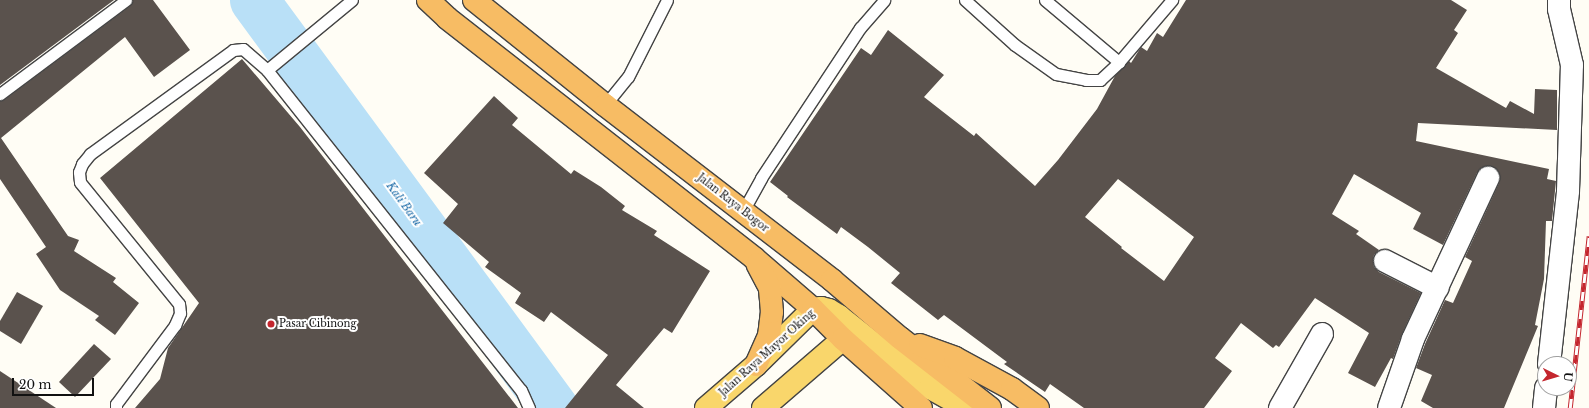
<!DOCTYPE html>
<style>
body{margin:0}
#map{position:relative;width:1589px;height:408px;overflow:hidden;background:#fffdf5;font-family:"Libre Baskerville",serif}
div>[style]{position:absolute}
.river>*{height:49px;margin:-24.5px;padding:0 24.5px;transform-origin:24.5px;border-radius:24.5px;background:#b9e0f7}
.building>*{inset:0;background:#5a524d}
.roads{filter:drop-shadow(1px 0 #444) drop-shadow(-1px 0 #444) drop-shadow(0 1px #444) drop-shadow(0 -1px #444)}
.service>*{height:11px;margin:-5.5px;padding:0 5.5px;transform-origin:5.5px;border-radius:5.5px;background:#fff}
.minor>*{height:22px;margin:-11px;padding:0 11px;transform-origin:11px;border-radius:11px;background:#fff}
.primary>*{height:22px;margin:-11px;padding:0 11px;transform-origin:11px;border-radius:11px;background:#f9d66b}
.trunk>*{height:22px;margin:-11px;padding:0 11px;transform-origin:11px;border-radius:11px;background:#f7bc64}
.rail>*{height:4.5px;margin-top:-2.25px;transform-origin:0;background:repeating-linear-gradient(90deg,#fff 0 9px,#c4262e 0 18px);box-sizing:border-box;border-block:1px solid #c4262e}
.dots>*{width:11px;height:11px;translate:-50% -50%;box-sizing:border-box;border:2px solid #fff;border-radius:50%}
span{translate:-50% -50%;white-space:nowrap;text-align:center;line-height:1.15;-webkit-text-stroke:4px #fff;paint-order:stroke}
.street-label{font-size:10px;color:#111}
.poi-label{font-size:10px;color:#111}
.left{translate:0 -50%;text-align:left}
.water-label{font-size:11px;color:#1768a6;font-style:italic}
.north{position:absolute;left:1537px;top:356px;width:40px;height:40px;box-sizing:border-box;background:#fff;border:1px solid #a0a0a0;border-radius:50%;rotate:95deg;font-size:11px;font-weight:700;line-height:16px;text-align:center;color:#111}
.north::after{content:'';display:block;margin:auto;width:14px;height:18px;background:#c4262e;clip-path:polygon(50% 0,100% 100%,50% 72%,0 100%)}
.scale{position:absolute;left:12px;top:378px;width:82px;height:18px;box-sizing:border-box;border:2px solid #111;border-top:0;padding-left:5px;font-size:12px;line-height:14px;white-space:nowrap;color:#111;-webkit-text-stroke:3px #fff;paint-order:stroke}
</style>
<div id="map">
<div class="river">
<div style="left:254px;top:0;width:506px;rotate:53.67deg"></div>
</div>
<div class="building">
<div style="clip-path:polygon(0 0,114px 0,0 85px)"></div>
<div style="clip-path:polygon(133px 0,153px 0,190px 50px,154px 77px,125px 37px,1px 138px,68px 236px,79px 240px,74px 251px,116px 278px,113px 282px,139px 303px,115px 335px,95px 320px,99px 316px,60px 290px,36px 254px,46px 247px,0 179px,0 101px,4px 100px,130px 6px)"></div>
<div style="clip-path:polygon(evenodd,1186px 0,1451px 0,1467px 10px,1454px 30px,1458px 33px,1436px 68px,1506px 108px,1510px 101px,1534px 114px,1535px 89px,1557px 90px,1557px 130px,1418px 123px,1416px 141px,1549px 169px,1547px 179px,1556px 181px,1552px 221px,1546px 221px,1544px 279px,1535px 325px,1538px 326px,1504px 408px,1433px 408px,1421px 401px,1432px 375px,1416px 368px,1425px 344px,1445px 300px,1453px 303px,1472px 261px,1465px 257px,1499px 183px,1500px 177px,1498px 171px,1493px 167px,1487px 166px,1481px 168px,1477px 173px,1443px 245px,1413px 229px,1421px 213px,1354px 174px,1332px 214px,1359px 231px,1356px 234px,1379px 250px,1374px 255px,1373px 261px,1374px 267px,1379px 272px,1421px 293px,1402px 334px,1393px 359px,1391px 358px,1375px 387px,1348px 373px,1369px 333px,1315px 298px,1279px 347px,1276px 345px,1273px 348px,1241px 323px,1215px 358px,1232px 371px,1204px 408px,1084px 408px,1050px 384px,1045px 392px,1004px 364px,1007px 362px,944px 315px,938px 320px,891px 283px,900px 273px,868px 247px,841px 227px,837px 234px,787px 197px,788px 196px,770px 182px,861px 48px,871px 55px,888px 30px,944px 75px,924px 97px,974px 136px,976px 133px,1035px 186px,1058px 160px,1097px 109px,1115px 76px,1129px 61px,1131px 63px,1141px 47px,1147px 51px,1157px 33px,1163px 37px,1186px 0,1118px 179px,1194px 237px,1164px 281px,1121px 248px,1122px 247px,1085px 217px,1118px 179px)"></div>
<div style="clip-path:polygon(242px 59px,300px 127px,518px 408px,135px 408px,160px 379px,168px 348px,199px 303px,100px 178px)"></div>
<div style="clip-path:polygon(494px 96px,518px 118px,512px 125px,571px 174px,574px 170px,601px 187px,625px 206px,622px 210px,657px 231px,654px 235px,710px 271px,672px 333px,664px 328px,616px 385px,644px 408px,565px 408px,608px 355px,551px 312px,544px 322px,515px 303px,521px 293px,485px 267px,489px 262px,443px 223px,458px 204px,424px 173px)"></div>
<div style="clip-path:polygon(17px 292px,43px 306px,21px 344px,0 331px,0 321px)"></div>
<div style="clip-path:polygon(94px 344px,111px 359px,75px 397px,59px 382px)"></div>
<div style="clip-path:polygon(0 371px,56px 408px,0 408px)"></div>
</div>
<div class="roads">
<div class="service">
<div style="left:965px;top:0;width:67px;rotate:42deg"></div>
<div style="left:1015px;top:45px;width:50px;rotate:35.3deg"></div>
<div style="left:1056px;top:74px;width:31px;rotate:11deg"></div>
<div style="left:1086px;top:80px;width:14px"></div>
<div style="left:1100px;top:80px;width:26px;rotate:-43deg"></div>
<div style="left:1119px;top:62px;width:82px;rotate:-49.5deg"></div>
<div style="left:1045px;top:0;width:97px;rotate:40deg"></div>
<div style="left:267px;top:70px;width:110px;rotate:-39.5deg"></div>
<div style="left:0;top:94px;width:157px;rotate:-36.7deg"></div>
<div style="left:605px;top:105px;width:36px;rotate:-51deg"></div>
<div style="left:628px;top:77px;width:86px;rotate:-63.1deg"></div>
<div style="left:743px;top:211px;width:38px;rotate:-61deg"></div>
<div style="left:761px;top:178px;width:180px;rotate:-56.6deg"></div>
<div style="left:860px;top:28px;width:37px;rotate:-49deg"></div>
<div style="left:116px;top:408px;width:4px;rotate:-90deg"></div>
<div style="left:116px;top:404px;width:99px;rotate:-53.2deg"></div>
<div style="left:175px;top:325px;width:13px;rotate:-67deg"></div>
<div style="left:180px;top:313px;width:9px;rotate:-96deg"></div>
<div style="left:179px;top:304px;width:157px;rotate:-129.1deg"></div>
<div style="left:80px;top:182px;width:10px;rotate:-96deg"></div>
<div style="left:79px;top:172px;width:9px;rotate:-69deg"></div>
<div style="left:82px;top:164px;width:13px;rotate:-51deg"></div>
<div style="left:90px;top:154px;width:177px;rotate:-36deg"></div>
<div style="left:233px;top:50px;width:10px;rotate:-6deg"></div>
<div style="left:243px;top:49px;width:32px;rotate:41deg"></div>
<div style="left:267px;top:70px;width:409px;rotate:51.6deg"></div>
<div style="left:521px;top:390px;width:20px;rotate:66deg"></div>
</div>
<div class="minor">
<div style="left:1385px;top:261px;width:59px;rotate:27deg"></div>
<div style="left:1549px;top:364px;width:174px;rotate:-83.7deg"></div>
<div style="left:1568px;top:191px;width:126px;rotate:-88.2deg"></div>
<div style="left:1572px;top:65px;width:57px;rotate:-103.1deg"></div>
<div style="left:1559px;top:9px;width:9px;rotate:-90deg"></div>
<div style="left:1280px;top:408px;width:85px;rotate:-60.4deg"></div>
<div style="left:1389px;top:408px;width:73px;rotate:-70.8deg"></div>
<div style="left:1413px;top:339px;width:178px;rotate:-65deg"></div>
<div style="left:1544px;top:408px;width:20px;rotate:-84deg"></div>
</div>
<div class="primary">
<div style="left:706px;top:408px;width:66px;rotate:-40.7deg"></div>
<div style="left:756px;top:365px;width:80px;rotate:-44.5deg"></div>
<div style="left:813px;top:309px;width:8px;rotate:-7deg"></div>
<div style="left:821px;top:308px;width:8px;rotate:14deg"></div>
<div style="left:829px;top:310px;width:12px;rotate:31deg"></div>
<div style="left:839px;top:316px;width:116px;rotate:38.4deg"></div>
<div style="left:930px;top:388px;width:41px;rotate:29.1deg"></div>
<div style="left:763px;top:408px;width:106px;rotate:-40.8deg"></div>
</div>
<div class="trunk">
<div style="left:428px;top:0;width:26px;rotate:43deg"></div>
<div style="left:447px;top:18px;width:390px;rotate:38deg"></div>
<div style="left:754px;top:258px;width:78px;rotate:40.8deg"></div>
<div style="left:813px;top:309px;width:42px;rotate:45deg"></div>
<div style="left:843px;top:339px;width:104px;rotate:41.5deg"></div>
<div style="left:474px;top:0;width:168px;rotate:38.7deg"></div>
<div style="left:605px;top:105px;width:287px;rotate:37.6deg"></div>
<div style="left:832px;top:280px;width:89px;rotate:40.5deg"></div>
<div style="left:900px;top:338px;width:114px;rotate:37.9deg"></div>
<div style="left:920px;top:345px;width:37px;rotate:20deg"></div>
<div style="left:955px;top:358px;width:65px;rotate:28.5deg"></div>
<div style="left:1012px;top:389px;width:32px;rotate:36deg"></div>
<div style="left:756px;top:365px;width:32px;rotate:-66deg"></div>
<div style="left:769px;top:336px;width:24px;rotate:-83deg"></div>
<div style="left:772px;top:312px;width:24px;rotate:-95deg"></div>
<div style="left:770px;top:288px;width:27px;rotate:-118deg"></div>
</div>
</div>
<div class="rail">
<div style="left:1570px;top:408px;width:173px;rotate:-83.7deg"></div>
</div>
<div class="dots">
<div style="left:271px;top:324px;background:#c4262e"></div>
</div>
<div class="street-label">
<span style="left:733px;top:203px;rotate:38deg">Jalan Raya Bogor</span>
<span style="left:767px;top:353px;rotate:-42deg">Jalan Raya Mayor Oking</span>
</div>
<div class="poi-label">
<span class="left" style="left:279px;top:324px">Pasar Cibinong</span>
</div>
<div class="water-label">
<span style="left:404px;top:204px;rotate:54deg">Kali Baru</span>
</div>
<div class="north">U</div>
<div class="scale">20 m</div>
</div>
